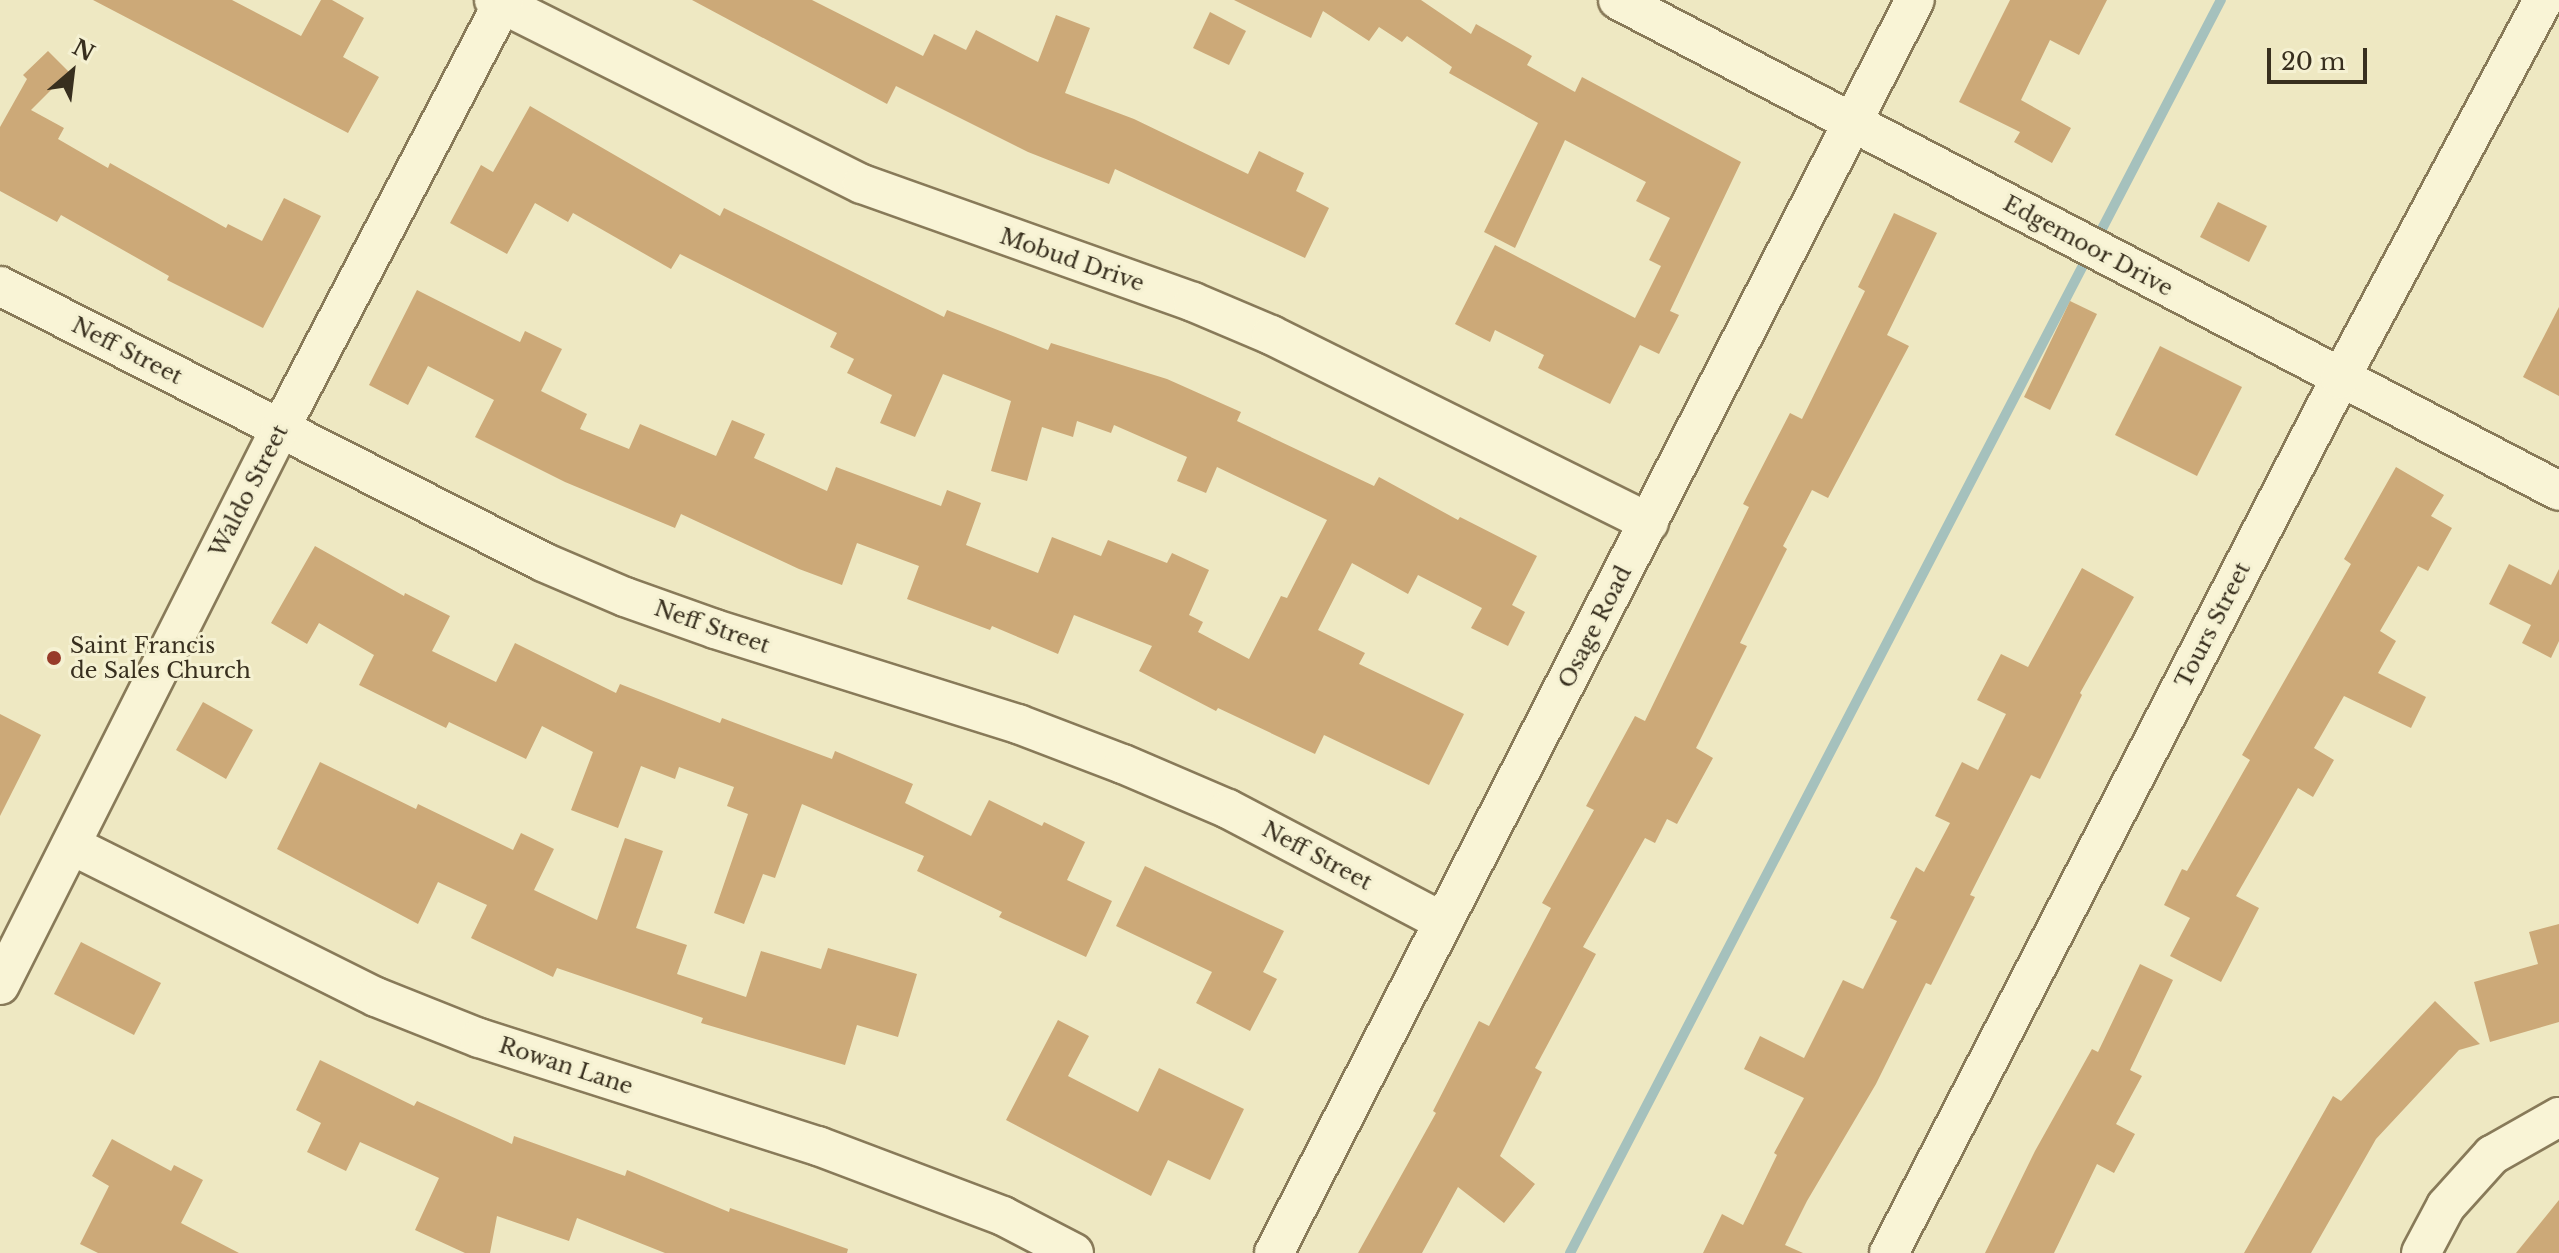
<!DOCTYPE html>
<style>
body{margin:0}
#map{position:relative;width:2559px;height:1253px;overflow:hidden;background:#eee8c2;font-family:"Libre Baskerville",serif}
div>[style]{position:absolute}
.stream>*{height:10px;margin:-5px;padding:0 5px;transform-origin:5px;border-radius:5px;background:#a5c1bd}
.building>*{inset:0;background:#cca978}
.roads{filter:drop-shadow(2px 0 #887a59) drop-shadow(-2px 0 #887a59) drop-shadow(0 2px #887a59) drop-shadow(0 -2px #887a59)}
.street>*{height:38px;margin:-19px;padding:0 19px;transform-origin:19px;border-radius:19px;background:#f9f4d6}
.dots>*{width:22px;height:22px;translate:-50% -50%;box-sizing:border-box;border:4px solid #f5f1d2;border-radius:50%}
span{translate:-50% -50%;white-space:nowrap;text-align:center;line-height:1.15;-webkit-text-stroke:6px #f5f1d2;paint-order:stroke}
.street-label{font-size:22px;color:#382f1e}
.poi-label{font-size:22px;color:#382f1e}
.left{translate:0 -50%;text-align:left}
.north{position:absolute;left:32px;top:32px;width:80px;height:80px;-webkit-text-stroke:6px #f5f1d2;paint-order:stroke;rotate:28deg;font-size:22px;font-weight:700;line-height:32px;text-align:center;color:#382f1e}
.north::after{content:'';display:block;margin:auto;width:28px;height:36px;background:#382f1e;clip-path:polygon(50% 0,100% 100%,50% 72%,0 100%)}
.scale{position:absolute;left:2267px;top:48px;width:100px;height:36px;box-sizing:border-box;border:4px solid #382f1e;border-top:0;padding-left:10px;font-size:24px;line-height:28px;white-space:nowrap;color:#382f1e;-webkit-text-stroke:6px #f5f1d2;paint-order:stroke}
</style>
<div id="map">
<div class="stream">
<div style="left:1570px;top:1253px;width:1412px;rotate:-62.55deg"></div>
</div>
<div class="building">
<div style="clip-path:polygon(93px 0,232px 0,301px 36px,321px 0,332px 0,364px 18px,343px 57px,379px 77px,348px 133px)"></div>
<div style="clip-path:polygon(692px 0,812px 0,923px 56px,934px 34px,966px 50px,976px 30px,1038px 62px,1056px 15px,1090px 28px,1065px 93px,1134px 119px,1248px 174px,1259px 151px,1304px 173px,1296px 191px,1329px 208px,1305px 258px,1115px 169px,1109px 184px,1028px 152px,896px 86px,887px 104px)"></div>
<div style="clip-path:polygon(1234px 0,1421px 0,1471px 34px,1476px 24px,1532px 56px,1527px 65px,1575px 92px,1582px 77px,1741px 162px,1670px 311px,1679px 315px,1659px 354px,1640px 345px,1610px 404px,1538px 368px,1544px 355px,1495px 330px,1490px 342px,1455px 324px,1495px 245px,1635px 318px,1661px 266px,1649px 260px,1670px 218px,1636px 201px,1646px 182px,1565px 140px,1515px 248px,1484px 232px,1538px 123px,1449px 73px,1452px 67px,1407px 36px,1402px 42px,1379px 27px,1369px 41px,1323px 11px,1311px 38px)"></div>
<div style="clip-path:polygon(2010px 0,2107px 0,2079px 55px,2050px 40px,2021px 100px,2071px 128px,2052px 163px,2014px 142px,2020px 132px,1959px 102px)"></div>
<div style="clip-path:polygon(1210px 12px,1246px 31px,1229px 65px,1193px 48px)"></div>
<div style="clip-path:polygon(48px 51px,69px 72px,31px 110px,64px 128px,58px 139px,108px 168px,110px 163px,226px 228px,228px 224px,262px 241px,284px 198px,321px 216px,263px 328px,167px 280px,169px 276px,61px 215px,57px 222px,0 191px,0 127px,27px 79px,23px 75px)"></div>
<div style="clip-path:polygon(530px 106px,720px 216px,724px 208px,944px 317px,947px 310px,1048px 350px,1051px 343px,1167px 379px,1241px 412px,1237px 421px,1374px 486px,1379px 477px,1458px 520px,1460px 517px,1537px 556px,1512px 605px,1525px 612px,1508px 646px,1471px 628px,1482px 608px,1418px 575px,1408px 594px,1352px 563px,1318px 630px,1365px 653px,1359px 664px,1464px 714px,1429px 785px,1324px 735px,1315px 754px,1218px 708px,1216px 711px,1139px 671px,1152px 646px,1074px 615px,1058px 654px,992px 626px,990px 630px,907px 599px,919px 566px,857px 543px,842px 585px,799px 569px,681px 514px,675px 528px,565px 482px,475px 437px,494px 400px,428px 366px,408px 405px,369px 385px,417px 290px,520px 342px,525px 331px,562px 349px,541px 391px,587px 414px,580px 429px,629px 449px,640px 424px,716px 456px,732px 420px,765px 434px,754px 458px,827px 491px,836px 467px,941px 506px,947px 490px,981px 503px,966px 545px,1038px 573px,1052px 537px,1101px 556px,1108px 540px,1167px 563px,1172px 553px,1209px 570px,1189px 615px,1203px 622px,1198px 632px,1249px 659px,1281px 596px,1287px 598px,1327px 520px,1217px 467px,1206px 493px,1177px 481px,1187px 457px,1114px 425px,1111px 433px,1077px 421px,1073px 437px,1042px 427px,1027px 481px,991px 471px,1011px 401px,943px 374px,915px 437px,880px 423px,892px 395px,847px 373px,854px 359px,830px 347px,837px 333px,680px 254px,671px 269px,573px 213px,568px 222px,535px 203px,507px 254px,450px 223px,481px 165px,493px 172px)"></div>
<div style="clip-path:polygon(2218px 202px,2267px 226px,2249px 262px,2200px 237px)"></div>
<div style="clip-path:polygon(1894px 213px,1937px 233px,1887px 335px,1909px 346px,1828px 498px,1812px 490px,1783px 546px,1787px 549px,1740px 643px,1747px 646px,1696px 748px,1713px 758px,1677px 824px,1667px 819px,1655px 843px,1645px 838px,1583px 947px,1596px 954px,1535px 1068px,1542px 1072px,1500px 1156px,1535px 1184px,1504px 1223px,1458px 1187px,1422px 1253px,1358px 1253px,1436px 1113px,1433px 1111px,1479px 1021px,1489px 1026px,1551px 908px,1542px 903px,1594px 810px,1586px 806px,1635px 716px,1645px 721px,1749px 507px,1743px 504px,1790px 413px,1802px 419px,1865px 291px,1858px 287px)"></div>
<div style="clip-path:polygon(2070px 301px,2097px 314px,2050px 410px,2024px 397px)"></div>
<div style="clip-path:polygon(2559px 307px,2559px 396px,2523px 377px)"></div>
<div style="clip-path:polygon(2160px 346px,2242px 387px,2197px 476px,2115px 435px)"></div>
<div style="clip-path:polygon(2396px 467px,2444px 495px,2431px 516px,2452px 528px,2428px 571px,2418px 566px,2380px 631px,2396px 641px,2378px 673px,2426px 697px,2411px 728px,2344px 696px,2314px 748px,2334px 760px,2313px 797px,2298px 788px,2236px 896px,2259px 908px,2221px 982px,2170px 956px,2190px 918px,2164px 905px,2182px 869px,2187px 871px,2250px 760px,2242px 755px,2351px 564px,2344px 559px)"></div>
<div style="clip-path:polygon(315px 546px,404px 596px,405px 593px,450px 616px,432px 651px,496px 682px,515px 643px,616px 693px,620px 684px,720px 723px,722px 718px,832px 759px,835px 751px,913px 784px,905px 803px,971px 836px,989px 800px,1042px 826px,1044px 822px,1085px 842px,1067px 880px,1112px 901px,1086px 957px,999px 917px,1002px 912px,917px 871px,924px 856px,802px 804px,775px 878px,763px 874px,744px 924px,714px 913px,748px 814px,727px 806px,734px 787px,679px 767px,675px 779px,641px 766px,618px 828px,571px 810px,593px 752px,542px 726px,526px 759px,449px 722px,446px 728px,359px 685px,374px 655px,319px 623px,307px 644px,271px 623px)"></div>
<div style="clip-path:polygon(2509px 564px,2551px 585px,2559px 569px,2559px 641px,2551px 658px,2522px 643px,2531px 625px,2489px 604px)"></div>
<div style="clip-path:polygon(2082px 568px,2134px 597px,2080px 693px,2082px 695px,2040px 779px,2031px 775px,1970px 895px,1975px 897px,1931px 985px,1926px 983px,1876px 1084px,1807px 1201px,1785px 1245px,1803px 1253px,1703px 1253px,1722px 1214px,1743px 1225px,1777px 1155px,1774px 1153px,1804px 1098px,1744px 1069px,1760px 1036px,1804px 1058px,1843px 980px,1863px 989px,1897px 921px,1890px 918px,1916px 867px,1924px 872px,1950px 823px,1935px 816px,1962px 762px,1978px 770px,2006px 714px,1977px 700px,2001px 654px,2028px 667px)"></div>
<div style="clip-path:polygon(203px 702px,253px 730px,226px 779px,176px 750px)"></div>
<div style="clip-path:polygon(0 714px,41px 735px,0 816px)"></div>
<div style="clip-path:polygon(320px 762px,416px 809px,418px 804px,513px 850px,521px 833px,554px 849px,534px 890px,597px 920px,625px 838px,663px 851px,636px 928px,687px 945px,677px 974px,746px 997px,761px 951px,821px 969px,828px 948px,917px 974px,898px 1037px,857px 1025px,845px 1065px,701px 1023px,703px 1018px,557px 968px,553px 977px,471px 938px,487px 905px,438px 882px,418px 924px,277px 849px)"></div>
<div style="clip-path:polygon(1145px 866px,1284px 931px,1263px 972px,1277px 979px,1250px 1031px,1196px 1003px,1212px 972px,1116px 926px)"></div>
<div style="clip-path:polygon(2559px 924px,2559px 1022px,2490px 1042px,2474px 982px,2538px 964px,2529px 932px)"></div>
<div style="clip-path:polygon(81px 942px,161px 983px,134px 1035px,54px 994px)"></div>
<div style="clip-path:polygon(2140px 964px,2173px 980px,2130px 1070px,2142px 1076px,2116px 1124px,2135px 1134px,2114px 1173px,2097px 1164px,2054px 1253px,1985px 1253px,2035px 1151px,2092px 1049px,2098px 1052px)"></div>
<div style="clip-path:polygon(2435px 1001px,2480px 1044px,2459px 1050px,2376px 1139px,2311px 1253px,2244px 1253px,2333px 1096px,2341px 1101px)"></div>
<div style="clip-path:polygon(1058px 1020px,1089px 1036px,1068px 1076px,1138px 1112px,1159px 1068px,1244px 1109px,1210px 1180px,1168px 1160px,1151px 1196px,1006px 1120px)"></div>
<div style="clip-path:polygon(320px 1060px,414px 1106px,417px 1101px,512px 1144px,514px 1136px,625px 1176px,627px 1170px,729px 1212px,730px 1208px,848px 1249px,847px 1253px,665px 1253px,577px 1218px,569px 1241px,497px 1216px,490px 1253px,465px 1253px,415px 1230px,439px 1178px,360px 1142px,346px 1171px,307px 1152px,321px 1123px,296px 1110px)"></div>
<div style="clip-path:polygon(112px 1139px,171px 1171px,174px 1165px,203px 1180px,181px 1223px,239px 1253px,98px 1253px,80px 1244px,109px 1186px,92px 1176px)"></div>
<div style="clip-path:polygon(2559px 1200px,2559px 1253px,2516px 1253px)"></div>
</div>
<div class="roads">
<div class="street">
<div style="left:494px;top:0;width:411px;rotate:26.6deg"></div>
<div style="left:862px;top:184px;width:351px;rotate:19.6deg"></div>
<div style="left:1193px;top:302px;width:85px;rotate:22.9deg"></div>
<div style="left:1271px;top:335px;width:422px;rotate:26.4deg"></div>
<div style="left:1618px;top:0;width:1061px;rotate:27.55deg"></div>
<div style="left:0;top:286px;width:609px;rotate:26.94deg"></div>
<div style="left:543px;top:562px;width:89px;rotate:23.1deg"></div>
<div style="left:625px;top:597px;width:96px;rotate:19.6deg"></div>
<div style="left:715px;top:629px;width:318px;rotate:17.4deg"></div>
<div style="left:1018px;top:724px;width:112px;rotate:20.9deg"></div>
<div style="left:1123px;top:764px;width:114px;rotate:23.2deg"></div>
<div style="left:1228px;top:809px;width:243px;rotate:27.7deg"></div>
<div style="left:71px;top:845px;width:341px;rotate:26.5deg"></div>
<div style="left:376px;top:997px;width:111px;rotate:21.7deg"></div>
<div style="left:479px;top:1038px;width:356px;rotate:17.7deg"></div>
<div style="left:818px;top:1146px;width:198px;rotate:20.7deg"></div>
<div style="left:1003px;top:1216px;width:80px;rotate:27.5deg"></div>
<div style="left:0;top:985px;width:623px;rotate:-63.27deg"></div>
<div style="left:280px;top:429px;width:484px;rotate:-62.4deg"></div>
<div style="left:1274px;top:1253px;width:1407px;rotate:-62.91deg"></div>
<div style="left:1889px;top:1253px;width:984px;rotate:-62.71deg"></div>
<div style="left:2340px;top:379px;width:430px;rotate:-61.8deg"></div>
<div style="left:2421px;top:1253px;width:53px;rotate:-62deg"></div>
<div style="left:2446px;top:1206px;width:69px;rotate:-48deg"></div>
<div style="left:2492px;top:1155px;width:77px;rotate:-29.6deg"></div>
</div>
</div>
<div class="dots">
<div style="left:54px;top:658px;background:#973b29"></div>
</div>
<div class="street-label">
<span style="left:2088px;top:246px;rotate:28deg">Edgemoor Drive</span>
<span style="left:1072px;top:260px;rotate:19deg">Mobud Drive</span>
<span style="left:127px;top:351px;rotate:27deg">Neff Street</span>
<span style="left:249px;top:491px;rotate:-63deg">Waldo Street</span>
<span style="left:2213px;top:625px;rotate:-63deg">Tours Street</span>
<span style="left:712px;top:627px;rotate:19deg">Neff Street</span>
<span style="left:1595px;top:627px;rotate:-63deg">Osage Road</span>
<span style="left:1317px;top:856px;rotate:28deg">Neff Street</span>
<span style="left:566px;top:1066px;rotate:18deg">Rowan Lane</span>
</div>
<div class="poi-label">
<span class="left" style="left:70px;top:658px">Saint Francis<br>de Sales Church</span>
</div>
<div class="north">N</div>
<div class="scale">20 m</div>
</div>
